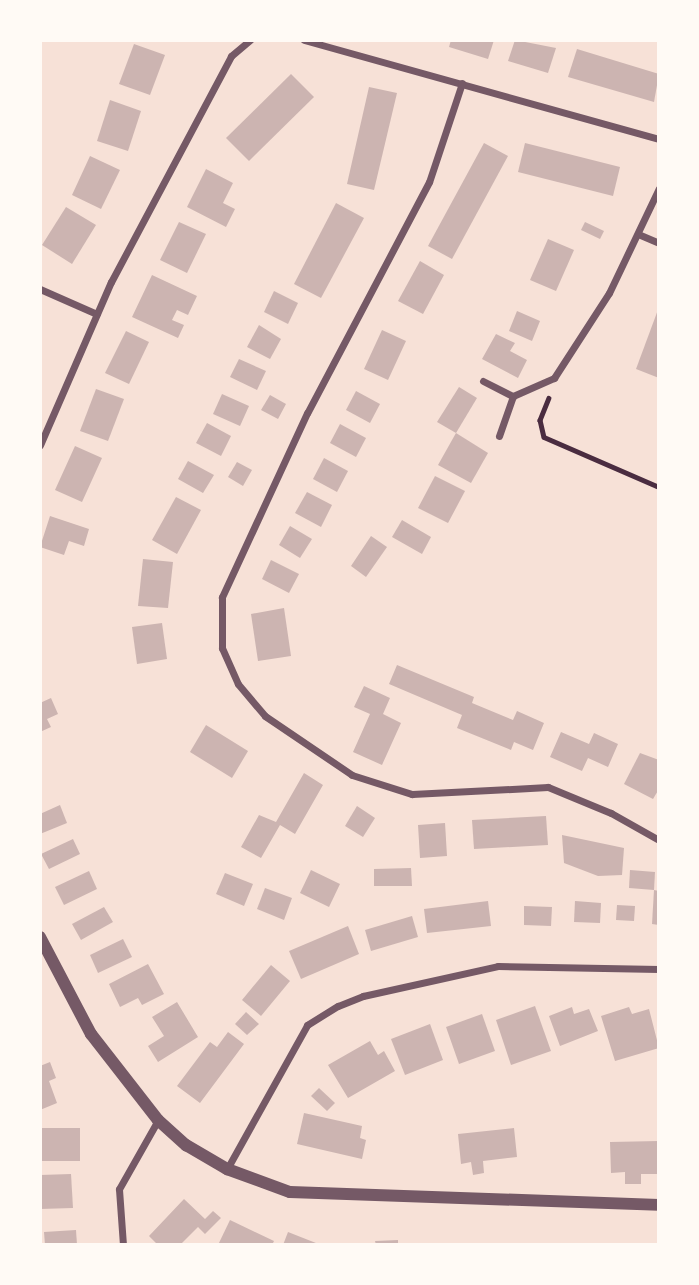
<!DOCTYPE html>
<style>
body{margin:0}
#map{position:relative;width:699px;height:1285px;overflow:hidden;background:#f7e1d7;font-family:Jost,sans-serif}
div>[style]{position:absolute}
.building>*{inset:0;background:#ccb4b1}
.path>*{height:4.5px;margin:-2.25px;padding:0 2.25px;transform-origin:2.25px;border-radius:2.25px;background:#4a2c40}
.minor>*{height:7px;margin:-3.5px;padding:0 3.5px;transform-origin:3.5px;border-radius:3.5px;background:#755966}
.tertiary>*{height:12px;margin:-6px;padding:0 6px;transform-origin:6px;border-radius:6px;background:#755966}
span{translate:-50% -50%;white-space:nowrap;text-align:center;line-height:1.15;-webkit-text-stroke:5px #fffaf5;paint-order:stroke}
.frame{position:absolute;inset:0;border:42px solid #fffaf5;pointer-events:none}
</style>
<div id="map">
<div class="building">
<div style="clip-path:polygon(451px 40px,494px 40px,488px 59px,449px 47px)"></div>
<div style="clip-path:polygon(515px 40px,556px 48px,548px 73px,508px 61px)"></div>
<div style="clip-path:polygon(134px 44px,165px 55px,150px 95px,119px 84px)"></div>
<div style="clip-path:polygon(577px 49px,659px 74px,654px 102px,568px 77px)"></div>
<div style="clip-path:polygon(291px 74px,314px 97px,249px 161px,226px 138px)"></div>
<div style="clip-path:polygon(369px 87px,397px 93px,374px 190px,347px 184px)"></div>
<div style="clip-path:polygon(110px 100px,141px 111px,128px 151px,97px 141px)"></div>
<div style="clip-path:polygon(484px 143px,508px 156px,452px 259px,428px 246px)"></div>
<div style="clip-path:polygon(525px 143px,620px 167px,613px 196px,518px 172px)"></div>
<div style="clip-path:polygon(90px 156px,120px 170px,101px 209px,72px 195px)"></div>
<div style="clip-path:polygon(206px 169px,233px 183px,223px 203px,235px 209px,226px 227px,187px 207px)"></div>
<div style="clip-path:polygon(336px 203px,364px 218px,321px 298px,294px 284px)"></div>
<div style="clip-path:polygon(66px 207px,96px 225px,72px 264px,42px 245px)"></div>
<div style="clip-path:polygon(179px 222px,206px 234px,187px 273px,160px 260px)"></div>
<div style="clip-path:polygon(585px 222px,604px 231px,600px 239px,581px 230px)"></div>
<div style="clip-path:polygon(548px 239px,574px 250px,556px 291px,530px 280px)"></div>
<div style="clip-path:polygon(420px 261px,444px 275px,423px 314px,398px 301px)"></div>
<div style="clip-path:polygon(152px 275px,197px 296px,188px 315px,177px 310px,172px 320px,184px 325px,178px 338px,132px 317px)"></div>
<div style="clip-path:polygon(274px 291px,298px 303px,288px 324px,264px 312px)"></div>
<div style="clip-path:polygon(659px 307px,659px 378px,636px 369px)"></div>
<div style="clip-path:polygon(517px 311px,540px 321px,532px 341px,509px 331px)"></div>
<div style="clip-path:polygon(259px 325px,281px 339px,270px 359px,247px 347px)"></div>
<div style="clip-path:polygon(382px 330px,406px 341px,388px 380px,364px 369px)"></div>
<div style="clip-path:polygon(126px 331px,149px 342px,129px 384px,105px 373px)"></div>
<div style="clip-path:polygon(496px 334px,515px 343px,510px 351px,527px 360px,518px 378px,482px 359px)"></div>
<div style="clip-path:polygon(239px 359px,266px 371px,257px 390px,230px 377px)"></div>
<div style="clip-path:polygon(459px 387px,477px 398px,456px 433px,437px 422px)"></div>
<div style="clip-path:polygon(96px 389px,124px 399px,108px 441px,80px 431px)"></div>
<div style="clip-path:polygon(356px 391px,380px 404px,370px 423px,346px 410px)"></div>
<div style="clip-path:polygon(222px 394px,249px 406px,240px 426px,213px 414px)"></div>
<div style="clip-path:polygon(270px 395px,286px 404px,278px 419px,261px 410px)"></div>
<div style="clip-path:polygon(207px 423px,231px 436px,221px 456px,196px 443px)"></div>
<div style="clip-path:polygon(340px 424px,366px 438px,356px 457px,330px 443px)"></div>
<div style="clip-path:polygon(456px 433px,488px 453px,471px 483px,438px 465px)"></div>
<div style="clip-path:polygon(75px 446px,102px 458px,82px 502px,55px 490px)"></div>
<div style="clip-path:polygon(324px 458px,348px 471px,337px 492px,313px 479px)"></div>
<div style="clip-path:polygon(188px 461px,214px 475px,203px 493px,178px 479px)"></div>
<div style="clip-path:polygon(237px 462px,252px 470px,243px 486px,228px 477px)"></div>
<div style="clip-path:polygon(435px 476px,465px 491px,448px 523px,418px 508px)"></div>
<div style="clip-path:polygon(307px 492px,332px 505px,321px 527px,295px 513px)"></div>
<div style="clip-path:polygon(176px 497px,201px 510px,177px 554px,152px 540px)"></div>
<div style="clip-path:polygon(50px 516px,89px 529px,84px 546px,69px 541px,64px 555px,40px 547px)"></div>
<div style="clip-path:polygon(402px 520px,431px 537px,422px 554px,392px 537px)"></div>
<div style="clip-path:polygon(290px 526px,312px 539px,300px 558px,279px 545px)"></div>
<div style="clip-path:polygon(371px 536px,387px 547px,366px 577px,351px 566px)"></div>
<div style="clip-path:polygon(143px 559px,173px 562px,168px 608px,138px 606px)"></div>
<div style="clip-path:polygon(271px 560px,299px 574px,289px 593px,262px 579px)"></div>
<div style="clip-path:polygon(284px 608px,291px 656px,258px 661px,251px 614px)"></div>
<div style="clip-path:polygon(162px 623px,167px 659px,137px 664px,132px 627px)"></div>
<div style="clip-path:polygon(397px 665px,474px 697px,472px 703px,513px 720px,517px 711px,544px 723px,533px 750px,514px 742px,511px 750px,457px 728px,462px 715px,389px 684px)"></div>
<div style="clip-path:polygon(364px 686px,390px 698px,383px 714px,401px 723px,382px 765px,353px 752px,370px 714px,354px 707px)"></div>
<div style="clip-path:polygon(51px 698px,58px 714px,47px 719px,51px 727px,40px 732px,40px 703px)"></div>
<div style="clip-path:polygon(206px 725px,248px 751px,232px 778px,190px 752px)"></div>
<div style="clip-path:polygon(561px 732px,589px 744px,594px 733px,618px 744px,608px 767px,588px 758px,582px 771px,550px 757px)"></div>
<div style="clip-path:polygon(640px 753px,659px 760px,659px 789px,653px 799px,624px 784px)"></div>
<div style="clip-path:polygon(304px 773px,323px 785px,295px 834px,280px 825px,261px 858px,241px 847px,259px 815px,276px 822px)"></div>
<div style="clip-path:polygon(60px 805px,67px 823px,40px 834px,40px 814px)"></div>
<div style="clip-path:polygon(357px 806px,375px 818px,363px 837px,345px 826px)"></div>
<div style="clip-path:polygon(546px 816px,548px 845px,474px 849px,472px 820px)"></div>
<div style="clip-path:polygon(445px 823px,447px 856px,420px 858px,418px 825px)"></div>
<div style="clip-path:polygon(562px 835px,624px 848px,622px 875px,598px 876px,564px 863px)"></div>
<div style="clip-path:polygon(73px 839px,80px 854px,49px 869px,41px 854px)"></div>
<div style="clip-path:polygon(411px 868px,412px 886px,374px 886px,374px 869px)"></div>
<div style="clip-path:polygon(311px 870px,340px 884px,329px 907px,300px 893px)"></div>
<div style="clip-path:polygon(630px 870px,655px 872px,654px 890px,629px 888px)"></div>
<div style="clip-path:polygon(89px 871px,97px 889px,64px 905px,55px 887px)"></div>
<div style="clip-path:polygon(225px 873px,253px 884px,244px 906px,216px 894px)"></div>
<div style="clip-path:polygon(265px 888px,292px 898px,284px 920px,257px 909px)"></div>
<div style="clip-path:polygon(654px 890px,659px 891px,659px 925px,652px 924px)"></div>
<div style="clip-path:polygon(488px 901px,491px 926px,427px 933px,424px 909px)"></div>
<div style="clip-path:polygon(575px 901px,601px 903px,600px 923px,574px 922px)"></div>
<div style="clip-path:polygon(617px 905px,635px 906px,634px 921px,616px 920px)"></div>
<div style="clip-path:polygon(524px 906px,552px 907px,551px 926px,524px 925px)"></div>
<div style="clip-path:polygon(104px 907px,113px 922px,81px 940px,72px 924px)"></div>
<div style="clip-path:polygon(412px 916px,418px 937px,371px 951px,365px 930px)"></div>
<div style="clip-path:polygon(348px 926px,359px 954px,301px 979px,289px 951px)"></div>
<div style="clip-path:polygon(123px 939px,132px 957px,98px 973px,90px 955px)"></div>
<div style="clip-path:polygon(148px 964px,164px 994px,142px 1005px,138px 998px,120px 1007px,109px 984px)"></div>
<div style="clip-path:polygon(271px 965px,290px 981px,261px 1016px,242px 1000px)"></div>
<div style="clip-path:polygon(177px 1002px,198px 1037px,158px 1062px,148px 1046px,164px 1036px,152px 1017px)"></div>
<div style="clip-path:polygon(535px 1006px,551px 1051px,511px 1065px,496px 1020px)"></div>
<div style="clip-path:polygon(572px 1007px,574px 1014px,589px 1009px,598px 1031px,560px 1046px,549px 1016px)"></div>
<div style="clip-path:polygon(629px 1007px,632px 1014px,649px 1009px,659px 1048px,615px 1061px,601px 1016px)"></div>
<div style="clip-path:polygon(246px 1012px,259px 1024px,247px 1035px,235px 1024px)"></div>
<div style="clip-path:polygon(482px 1014px,495px 1051px,459px 1064px,446px 1027px)"></div>
<div style="clip-path:polygon(430px 1024px,443px 1060px,405px 1075px,391px 1039px)"></div>
<div style="clip-path:polygon(228px 1032px,244px 1044px,200px 1103px,177px 1086px,210px 1042px,217px 1047px)"></div>
<div style="clip-path:polygon(370px 1041px,378px 1055px,384px 1051px,395px 1071px,348px 1098px,328px 1065px)"></div>
<div style="clip-path:polygon(50px 1062px,56px 1078px,49px 1081px,57px 1103px,40px 1110px,40px 1066px)"></div>
<div style="clip-path:polygon(319px 1088px,335px 1103px,327px 1111px,311px 1096px)"></div>
<div style="clip-path:polygon(304px 1113px,362px 1126px,360px 1138px,366px 1140px,362px 1159px,297px 1144px)"></div>
<div style="clip-path:polygon(40px 1128px,80px 1128px,80px 1161px,40px 1161px)"></div>
<div style="clip-path:polygon(514px 1128px,517px 1157px,483px 1161px,484px 1173px,473px 1175px,471px 1162px,461px 1164px,458px 1134px)"></div>
<div style="clip-path:polygon(659px 1141px,659px 1174px,641px 1174px,641px 1184px,625px 1184px,625px 1172px,611px 1173px,610px 1142px)"></div>
<div style="clip-path:polygon(71px 1174px,73px 1208px,40px 1209px,40px 1175px)"></div>
<div style="clip-path:polygon(184px 1199px,205px 1219px,213px 1211px,221px 1218px,205px 1234px,198px 1227px,180px 1245px,158px 1245px,149px 1236px)"></div>
<div style="clip-path:polygon(230px 1220px,274px 1241px,272px 1245px,218px 1245px)"></div>
<div style="clip-path:polygon(76px 1230px,77px 1245px,45px 1245px,44px 1232px)"></div>
<div style="clip-path:polygon(288px 1232px,321px 1245px,283px 1245px)"></div>
<div style="clip-path:polygon(398px 1240px,398px 1245px,376px 1245px,375px 1241px)"></div>
</div>
<div class="path">
<div style="left:549px;top:398px;width:24px;rotate:112deg"></div>
<div style="left:540px;top:420px;width:17px;rotate:77deg"></div>
<div style="left:544px;top:437px;width:125px;rotate:23.5deg"></div>
</div>
<div class="minor">
<div style="left:304px;top:40px;width:369px;rotate:15.6deg"></div>
<div style="left:462px;top:83px;width:104px;rotate:108.4deg"></div>
<div style="left:429px;top:182px;width:261px;rotate:117.8deg"></div>
<div style="left:307px;top:413px;width:203px;rotate:114.8deg"></div>
<div style="left:222px;top:597px;width:51px;rotate:90deg"></div>
<div style="left:222px;top:648px;width:39px;rotate:66deg"></div>
<div style="left:238px;top:684px;width:42px;rotate:49.8deg"></div>
<div style="left:265px;top:716px;width:105px;rotate:34.1deg"></div>
<div style="left:352px;top:775px;width:63px;rotate:17.6deg"></div>
<div style="left:412px;top:794px;width:136px;rotate:-2.9deg"></div>
<div style="left:548px;top:787px;width:68px;rotate:22.4deg"></div>
<div style="left:611px;top:813px;width:55px;rotate:29.4deg"></div>
<div style="left:638px;top:234px;width:23px;rotate:23deg"></div>
<div style="left:40px;top:289px;width:62px;rotate:23.7deg"></div>
<div style="left:483px;top:381px;width:34px;rotate:27deg"></div>
<div style="left:499px;top:436px;width:42px;rotate:-70.7deg"></div>
<div style="left:513px;top:396px;width:45px;rotate:-23.7deg"></div>
<div style="left:554px;top:378px;width:101px;rotate:-57.1deg"></div>
<div style="left:609px;top:293px;width:116px;rotate:-64.5deg"></div>
<div style="left:40px;top:445px;width:178px;rotate:-66.5deg"></div>
<div style="left:111px;top:282px;width:256px;rotate:-62deg"></div>
<div style="left:231px;top:56px;width:25px;rotate:-40deg"></div>
<div style="left:227px;top:1169px;width:165px;rotate:-60.9deg"></div>
<div style="left:307px;top:1025px;width:36px;rotate:-32deg"></div>
<div style="left:338px;top:1006px;width:27px;rotate:-22deg"></div>
<div style="left:363px;top:996px;width:138px;rotate:-12.5deg"></div>
<div style="left:498px;top:966px;width:161px;rotate:1.1deg"></div>
<div style="left:123px;top:1245px;width:56px;rotate:-94.1deg"></div>
<div style="left:119px;top:1189px;width:79px;rotate:-60.5deg"></div>
</div>
<div class="tertiary">
<div style="left:40px;top:937px;width:110px;rotate:62.3deg"></div>
<div style="left:91px;top:1034px;width:109px;rotate:52.1deg"></div>
<div style="left:158px;top:1120px;width:38px;rotate:42deg"></div>
<div style="left:186px;top:1145px;width:48px;rotate:30.3deg"></div>
<div style="left:227px;top:1169px;width:67px;rotate:20.1deg"></div>
<div style="left:290px;top:1192px;width:369px;rotate:2deg"></div>
</div>
<div class="frame"></div>
</div>
